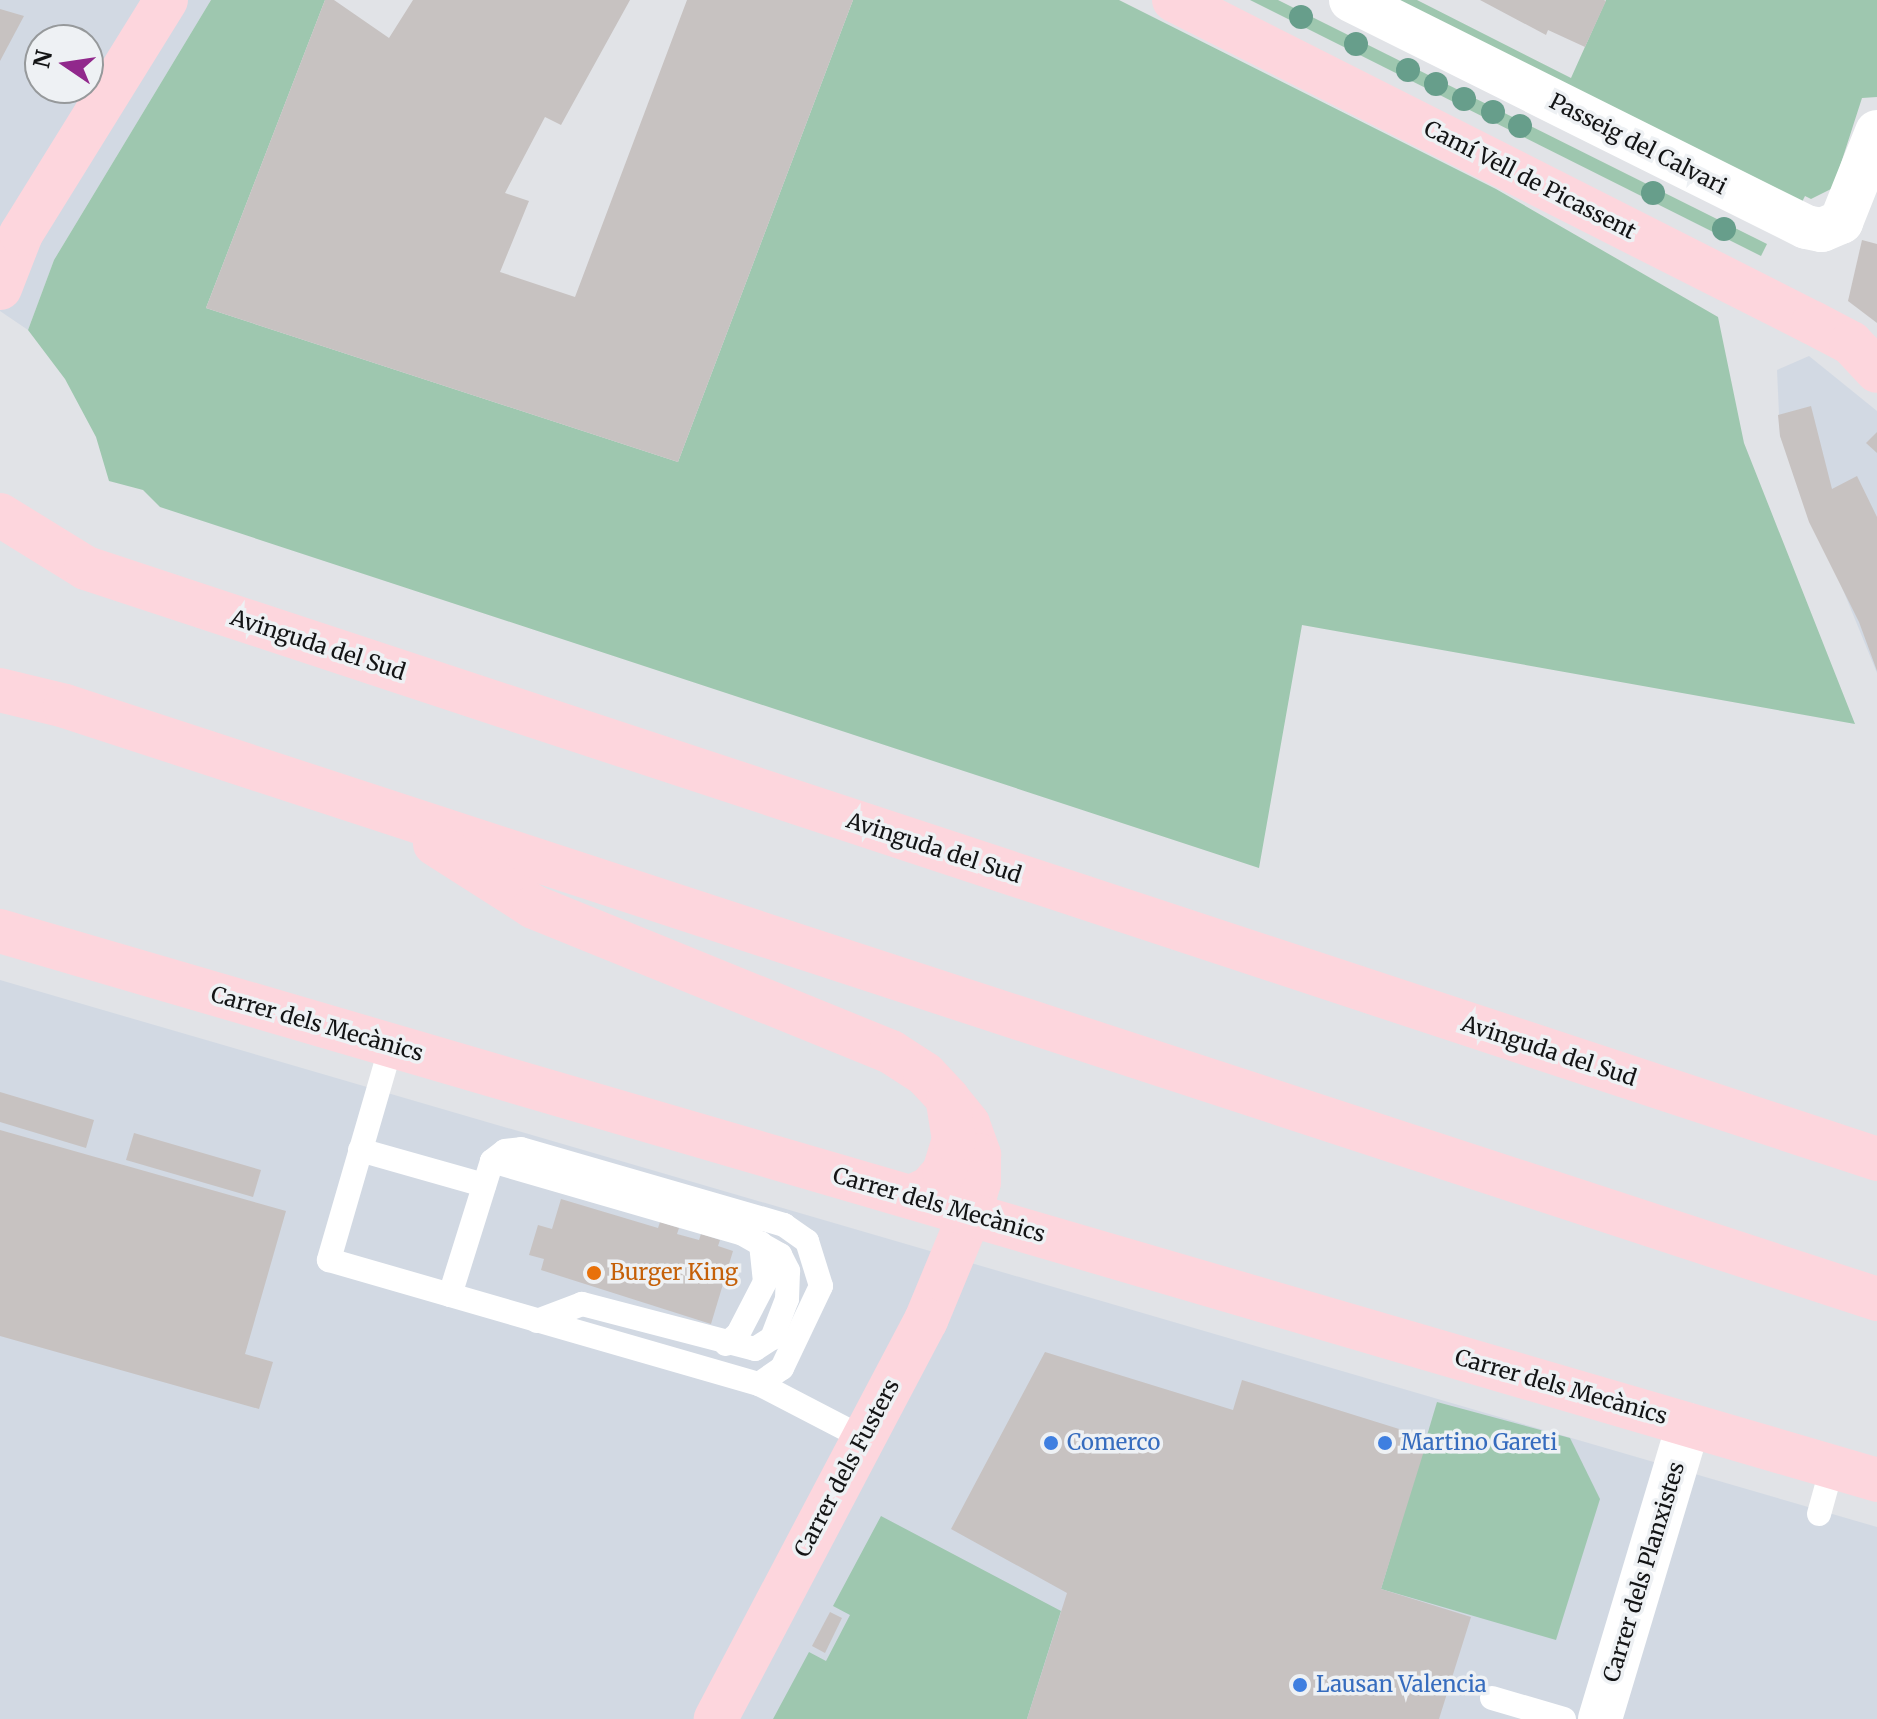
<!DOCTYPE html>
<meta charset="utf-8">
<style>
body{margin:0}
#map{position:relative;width:1877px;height:1719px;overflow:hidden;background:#e1e3e7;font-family:Merriweather,serif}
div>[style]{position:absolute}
.built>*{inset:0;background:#d2d9e3}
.green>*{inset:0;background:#9ec7af}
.building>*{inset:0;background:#c7c2c1}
.lane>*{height:24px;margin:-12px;padding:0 12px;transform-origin:12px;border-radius:12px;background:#fff}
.street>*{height:44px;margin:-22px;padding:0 22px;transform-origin:22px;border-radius:22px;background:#fff}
.secondary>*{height:44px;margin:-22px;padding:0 22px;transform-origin:22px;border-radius:22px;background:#fdd6dd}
.trees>*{width:24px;height:24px;margin:-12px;border-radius:50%;background:#679e8b}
.dots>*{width:22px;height:22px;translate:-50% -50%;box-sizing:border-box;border:4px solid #eef1f4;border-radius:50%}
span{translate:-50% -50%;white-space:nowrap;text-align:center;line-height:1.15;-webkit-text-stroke:7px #eef1f4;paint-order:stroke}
.street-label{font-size:22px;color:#131415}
.food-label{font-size:22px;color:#c56008}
.left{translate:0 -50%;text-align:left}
.shop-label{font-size:22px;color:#366cbe}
.north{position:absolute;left:24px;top:24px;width:80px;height:80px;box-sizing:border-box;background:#eef1f4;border:2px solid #96999b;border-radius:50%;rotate:283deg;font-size:22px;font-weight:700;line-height:32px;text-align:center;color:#131415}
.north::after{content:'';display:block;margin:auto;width:28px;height:36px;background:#91288c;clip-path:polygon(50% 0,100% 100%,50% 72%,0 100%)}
</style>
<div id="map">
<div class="built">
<div style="clip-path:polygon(evenodd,0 0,211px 0,54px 260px,28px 330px,0 311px,0 0,40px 40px,88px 40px,88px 88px,40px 88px,40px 40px)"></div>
<div style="clip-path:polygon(1809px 356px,1877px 411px,1877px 673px,1780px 436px,1777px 370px)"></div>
<div style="clip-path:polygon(0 980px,1877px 1527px,1877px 1719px,0 1719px)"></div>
</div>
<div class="green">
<div style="clip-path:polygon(211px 0,325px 0,206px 308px,678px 462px,853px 0,1119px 0,1496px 189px,1718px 317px,1744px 443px,1855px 724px,1302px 625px,1259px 868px,160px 507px,143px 490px,109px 481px,96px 437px,65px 379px,28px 330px,54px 260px)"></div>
<div style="clip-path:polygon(1250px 0,1278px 0,1767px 244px,1761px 256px)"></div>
<div style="clip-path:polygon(1377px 0,1417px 0,1571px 78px,1606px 0,1877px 0,1877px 97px,1862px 98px,1833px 188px,1811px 199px,1805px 196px,1801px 204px)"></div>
<div style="clip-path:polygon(1437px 1402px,1570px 1438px,1600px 1499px,1556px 1640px,1381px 1589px)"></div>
<div style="clip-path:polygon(881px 1516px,1061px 1611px,1027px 1719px,773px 1719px,809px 1652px,826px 1661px,850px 1615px,833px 1606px)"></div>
</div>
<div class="building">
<div style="clip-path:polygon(325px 0,334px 0,389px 38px,413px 0,630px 0,561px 125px,545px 117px,505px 193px,529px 201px,500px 272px,575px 297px,687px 0,853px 0,678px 462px,206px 308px)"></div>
<div style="clip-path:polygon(1480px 0,1604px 0,1606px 1px,1585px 47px,1548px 30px,1546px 35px)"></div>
<div style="clip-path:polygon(0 9px,24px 16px,0 61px)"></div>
<div style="clip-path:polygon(1862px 240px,1877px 244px,1877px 323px,1848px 301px)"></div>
<div style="clip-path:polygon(1811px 406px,1832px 489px,1857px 476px,1877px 517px,1877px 671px,1859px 622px,1809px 522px,1780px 436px,1778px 415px)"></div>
<div style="clip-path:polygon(1877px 432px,1877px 453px,1866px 443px)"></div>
<div style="clip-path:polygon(0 1092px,94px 1120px,86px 1148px,0 1122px)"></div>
<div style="clip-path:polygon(0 1130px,286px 1211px,245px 1354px,273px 1362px,259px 1409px,0 1336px)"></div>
<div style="clip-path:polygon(134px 1133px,261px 1170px,253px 1197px,126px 1160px)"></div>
<div style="clip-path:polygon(561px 1199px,658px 1228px,660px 1222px,679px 1228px,677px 1234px,699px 1240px,701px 1234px,720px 1240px,718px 1246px,733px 1251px,711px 1324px,541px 1270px,544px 1259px,529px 1255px,538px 1225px,552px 1229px)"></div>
<div style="clip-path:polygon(1045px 1352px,1233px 1410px,1242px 1380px,1428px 1438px,1381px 1589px,1471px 1617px,1439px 1719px,1027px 1719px,1067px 1593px,951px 1529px)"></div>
<div style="clip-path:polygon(830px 1612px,842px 1618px,825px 1653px,812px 1646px)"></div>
</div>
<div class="lane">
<div style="left:391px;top:1046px;width:223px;rotate:106.2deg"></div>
<div style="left:329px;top:1260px;width:448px;rotate:16.1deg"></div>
<div style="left:759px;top:1384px;width:117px;rotate:27.4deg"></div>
<div style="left:360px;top:1150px;width:129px;rotate:15.8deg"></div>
<div style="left:492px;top:1161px;width:261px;rotate:16.2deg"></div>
<div style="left:743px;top:1234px;width:43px;rotate:29.6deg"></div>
<div style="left:780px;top:1255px;width:18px;rotate:63deg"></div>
<div style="left:788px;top:1271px;width:28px;rotate:92deg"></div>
<div style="left:787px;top:1299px;width:42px;rotate:111deg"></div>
<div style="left:772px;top:1338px;width:20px;rotate:147deg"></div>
<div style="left:755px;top:1349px;width:179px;rotate:-165.4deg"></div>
<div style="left:582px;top:1304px;width:48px;rotate:159.3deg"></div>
<div style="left:450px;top:1295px;width:140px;rotate:-72.6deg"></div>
<div style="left:492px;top:1161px;width:16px;rotate:-38deg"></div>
<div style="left:505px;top:1151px;width:16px;rotate:-7deg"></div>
<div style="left:521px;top:1149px;width:274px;rotate:16.1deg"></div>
<div style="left:784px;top:1225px;width:28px;rotate:35deg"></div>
<div style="left:807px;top:1241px;width:47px;rotate:72.7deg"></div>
<div style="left:821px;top:1286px;width:91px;rotate:115.4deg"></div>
<div style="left:782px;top:1368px;width:28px;rotate:145deg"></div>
<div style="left:726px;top:1344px;width:16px;rotate:-40deg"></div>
<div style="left:738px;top:1334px;width:59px;rotate:-62.6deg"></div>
<div style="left:765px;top:1282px;width:39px;rotate:-96deg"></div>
<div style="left:1819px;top:1514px;width:49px;rotate:-74.5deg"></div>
<div style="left:1492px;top:1698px;width:75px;rotate:16.3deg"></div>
</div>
<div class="street">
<div style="left:1351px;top:0;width:508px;rotate:26.51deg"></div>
<div style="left:1806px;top:227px;width:16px;rotate:11deg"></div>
<div style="left:1822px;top:230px;width:21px;rotate:-23deg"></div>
<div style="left:1841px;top:222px;width:97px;rotate:-68.2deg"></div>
<div style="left:1600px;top:1719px;width:307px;rotate:-73.3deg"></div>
</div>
<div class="secondary">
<div style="left:1174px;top:0;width:716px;rotate:26.82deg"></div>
<div style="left:1813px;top:323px;width:43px;rotate:27.8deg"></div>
<div style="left:1851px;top:343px;width:38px;rotate:47deg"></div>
<div style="left:0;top:288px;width:58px;rotate:-68.7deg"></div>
<div style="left:21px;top:234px;width:275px;rotate:-58.2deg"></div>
<div style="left:0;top:515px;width:101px;rotate:31.6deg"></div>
<div style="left:86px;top:568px;width:1886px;rotate:18.26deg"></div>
<div style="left:0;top:690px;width:67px;rotate:13.8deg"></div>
<div style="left:65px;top:706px;width:1907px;rotate:18.12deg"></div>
<div style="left:435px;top:844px;width:117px;rotate:32.5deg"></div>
<div style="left:534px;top:907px;width:385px;rotate:22.1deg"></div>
<div style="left:891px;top:1052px;width:40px;rotate:32.9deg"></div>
<div style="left:925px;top:1074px;width:34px;rotate:47deg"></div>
<div style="left:948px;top:1099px;width:32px;rotate:51deg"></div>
<div style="left:968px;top:1124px;width:33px;rotate:70deg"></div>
<div style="left:979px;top:1155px;width:27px;rotate:90deg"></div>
<div style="left:979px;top:1182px;width:33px;rotate:106deg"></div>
<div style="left:970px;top:1214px;width:115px;rotate:112.5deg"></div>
<div style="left:926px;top:1320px;width:451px;rotate:117.8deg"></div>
<div style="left:0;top:931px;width:1956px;rotate:16.3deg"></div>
<div style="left:911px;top:1197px;width:21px;rotate:-25deg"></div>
<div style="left:930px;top:1188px;width:21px;rotate:-49deg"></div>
<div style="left:944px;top:1172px;width:34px;rotate:-73deg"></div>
<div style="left:954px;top:1140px;width:39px;rotate:-99deg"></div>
</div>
<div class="trees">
<div style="left:1301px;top:17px"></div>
<div style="left:1356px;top:44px"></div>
<div style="left:1408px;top:70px"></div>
<div style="left:1436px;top:84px"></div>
<div style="left:1464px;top:99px"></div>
<div style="left:1493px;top:112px"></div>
<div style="left:1520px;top:126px"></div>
<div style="left:1653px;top:193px"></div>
<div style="left:1724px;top:229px"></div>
</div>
<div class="dots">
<div style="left:594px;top:1273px;background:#e8710a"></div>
<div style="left:1051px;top:1443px;background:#3f7fe0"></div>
<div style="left:1385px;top:1443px;background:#3f7fe0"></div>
<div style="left:1300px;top:1685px;background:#3f7fe0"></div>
</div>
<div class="street-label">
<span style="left:1638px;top:144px;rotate:27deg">Passeig del Calvari</span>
<span style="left:1530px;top:180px;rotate:27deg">Camí Vell de Picassent</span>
<span style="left:318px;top:645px;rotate:18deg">Avinguda del Sud</span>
<span style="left:934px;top:848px;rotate:18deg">Avinguda del Sud</span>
<span style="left:317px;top:1024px;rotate:16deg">Carrer dels Mecànics</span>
<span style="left:1549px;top:1051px;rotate:18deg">Avinguda del Sud</span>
<span style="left:939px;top:1205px;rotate:16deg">Carrer dels Mecànics</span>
<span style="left:1561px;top:1387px;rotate:16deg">Carrer dels Mecànics</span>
<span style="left:847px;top:1468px;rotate:-62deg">Carrer dels Fusters</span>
<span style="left:1644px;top:1572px;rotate:-73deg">Carrer dels Planxistes</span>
</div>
<div class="food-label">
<span class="left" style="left:610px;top:1273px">Burger King</span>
</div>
<div class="shop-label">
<span class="left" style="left:1067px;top:1443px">Comerco</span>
<span class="left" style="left:1401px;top:1443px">Martino Gareti</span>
<span class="left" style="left:1316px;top:1685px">Lausan Valencia</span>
</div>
<div class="north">N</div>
</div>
